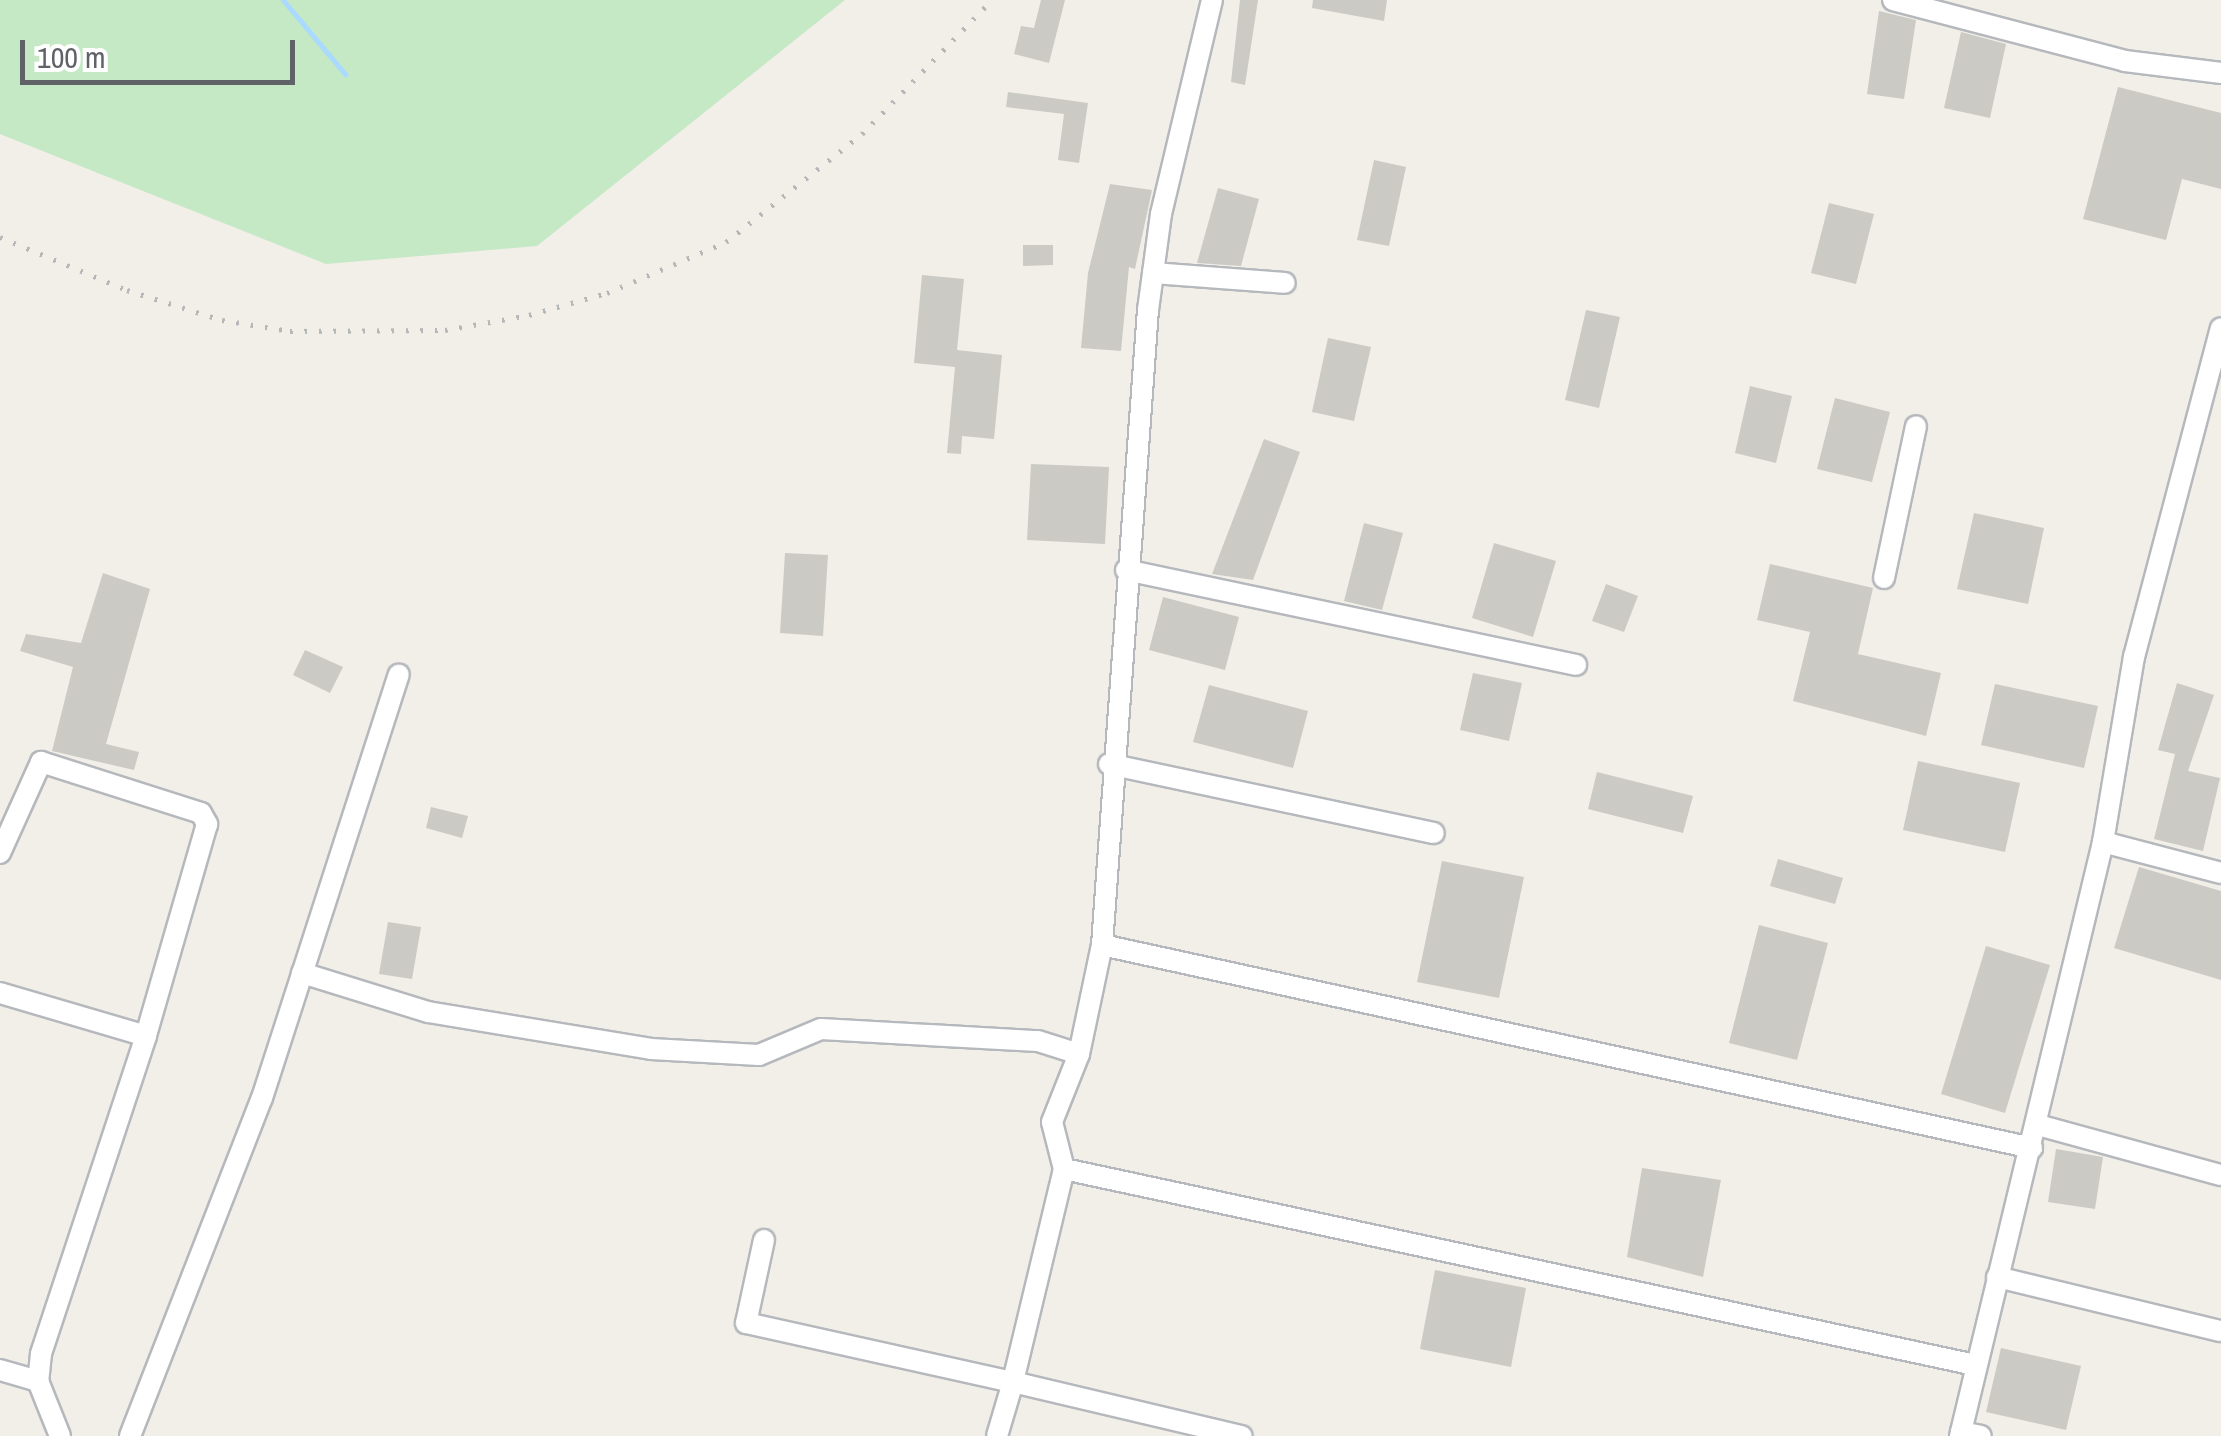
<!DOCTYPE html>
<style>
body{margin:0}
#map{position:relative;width:2221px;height:1436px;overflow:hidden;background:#f1efe8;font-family:"Archivo Narrow",sans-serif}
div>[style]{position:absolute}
.green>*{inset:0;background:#c5e8c5}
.stream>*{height:5px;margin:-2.5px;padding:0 2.5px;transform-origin:2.5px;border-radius:2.5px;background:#aadaff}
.building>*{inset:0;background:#cccac5}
.roads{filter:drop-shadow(2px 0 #b5b8bc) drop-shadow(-2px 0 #b5b8bc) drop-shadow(0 2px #b5b8bc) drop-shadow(0 -2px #b5b8bc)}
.minor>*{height:20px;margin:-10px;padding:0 10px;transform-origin:10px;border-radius:10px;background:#fff}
.rail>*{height:5px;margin-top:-2.5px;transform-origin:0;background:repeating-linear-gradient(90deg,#b6b7b8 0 2.5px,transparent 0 14.5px)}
span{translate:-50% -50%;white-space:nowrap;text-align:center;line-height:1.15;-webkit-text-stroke:8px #fff;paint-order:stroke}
.scale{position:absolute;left:20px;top:40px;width:275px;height:45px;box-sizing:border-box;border:5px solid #5f6368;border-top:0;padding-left:12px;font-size:30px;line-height:35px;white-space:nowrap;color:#5f6368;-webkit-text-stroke:8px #fff;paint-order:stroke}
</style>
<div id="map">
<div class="green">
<div style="clip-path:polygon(0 0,845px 0,537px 246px,326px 264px,0 134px)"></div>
</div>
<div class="stream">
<div style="left:283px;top:0;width:97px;rotate:50deg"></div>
</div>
<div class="building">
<div style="clip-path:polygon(1041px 0,1065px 0,1049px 63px,1014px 54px,1021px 26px,1034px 28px)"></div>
<div style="clip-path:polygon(1240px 0,1258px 0,1245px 85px,1231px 82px)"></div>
<div style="clip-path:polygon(1313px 0,1387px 0,1384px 21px,1312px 8px)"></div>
<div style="clip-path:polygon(1879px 11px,1916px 20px,1904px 99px,1867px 94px)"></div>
<div style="clip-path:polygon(1961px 32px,2006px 44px,1990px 118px,1944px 108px)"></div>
<div style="clip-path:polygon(2118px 87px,2221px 113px,2221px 189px,2182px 179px,2166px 240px,2083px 219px)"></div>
<div style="clip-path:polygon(1008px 92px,1088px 103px,1079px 163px,1058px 160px,1064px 114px,1006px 107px)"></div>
<div style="clip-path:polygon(1374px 160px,1406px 167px,1389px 246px,1357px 240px)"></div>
<div style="clip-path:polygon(1110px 184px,1152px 190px,1135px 269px,1129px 267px,1121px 351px,1081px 348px,1088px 273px)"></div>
<div style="clip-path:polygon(1218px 188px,1259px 199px,1241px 266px,1197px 263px)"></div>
<div style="clip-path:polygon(1829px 203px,1874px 214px,1856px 284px,1811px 273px)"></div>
<div style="clip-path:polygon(1023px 245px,1053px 245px,1053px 265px,1023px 266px)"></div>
<div style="clip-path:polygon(922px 275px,964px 279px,957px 350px,1002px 355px,994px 439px,962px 436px,961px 454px,947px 453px,955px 367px,914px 363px)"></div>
<div style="clip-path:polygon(1586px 310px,1620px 317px,1599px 408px,1565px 400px)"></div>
<div style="clip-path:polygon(1328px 338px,1371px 347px,1354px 421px,1312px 412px)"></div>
<div style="clip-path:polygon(1750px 386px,1792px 396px,1776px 463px,1735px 453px)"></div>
<div style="clip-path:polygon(1835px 398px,1890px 412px,1872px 482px,1817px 469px)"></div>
<div style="clip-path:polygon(1264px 439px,1300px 452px,1253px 580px,1212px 574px)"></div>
<div style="clip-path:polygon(1031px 464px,1109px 467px,1105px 544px,1027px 540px)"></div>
<div style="clip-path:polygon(1974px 513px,2044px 528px,2028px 604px,1957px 589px)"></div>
<div style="clip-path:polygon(1364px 523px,1403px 533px,1382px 610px,1344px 601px)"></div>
<div style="clip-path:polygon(1494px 543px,1556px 561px,1533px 637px,1472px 618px)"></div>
<div style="clip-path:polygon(785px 553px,828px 555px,823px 636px,780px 633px)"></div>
<div style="clip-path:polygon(1770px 564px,1873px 588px,1858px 654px,1941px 673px,1926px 736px,1793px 701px,1810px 632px,1757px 620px)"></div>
<div style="clip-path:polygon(103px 573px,150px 589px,106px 744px,139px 752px,134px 770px,52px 751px,73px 667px,20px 651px,26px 634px,81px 643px)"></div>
<div style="clip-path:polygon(1606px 584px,1638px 596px,1624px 632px,1592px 621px)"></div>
<div style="clip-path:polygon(1163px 597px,1239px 617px,1225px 670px,1149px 650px)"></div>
<div style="clip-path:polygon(305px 650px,343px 667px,330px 693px,293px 675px)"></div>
<div style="clip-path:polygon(1473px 673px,1522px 683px,1509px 741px,1460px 730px)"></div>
<div style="clip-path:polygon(2177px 683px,2214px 695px,2188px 771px,2220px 778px,2203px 851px,2154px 839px,2175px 754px,2158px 750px)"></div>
<div style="clip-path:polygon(1995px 684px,2098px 706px,2084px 768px,1981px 745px)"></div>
<div style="clip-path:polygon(1209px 685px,1308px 711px,1293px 768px,1193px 742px)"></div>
<div style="clip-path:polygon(1918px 761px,2020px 783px,2005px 852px,1903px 830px)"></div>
<div style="clip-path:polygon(1597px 772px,1693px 796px,1683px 833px,1588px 809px)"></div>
<div style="clip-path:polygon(431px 807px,468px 816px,462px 838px,426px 828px)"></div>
<div style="clip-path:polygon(1778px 859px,1843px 878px,1835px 904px,1770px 886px)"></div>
<div style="clip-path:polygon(1442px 861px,1524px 877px,1499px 998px,1417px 982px)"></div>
<div style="clip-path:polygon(2139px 867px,2221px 891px,2221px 980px,2114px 948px)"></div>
<div style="clip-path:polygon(388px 922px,421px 927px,412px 979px,379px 974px)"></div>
<div style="clip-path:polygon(1759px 925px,1828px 943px,1797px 1060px,1729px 1043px)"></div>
<div style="clip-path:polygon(1986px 946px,2050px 965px,2005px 1113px,1941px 1094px)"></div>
<div style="clip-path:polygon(2056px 1149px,2103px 1157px,2095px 1209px,2048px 1202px)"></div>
<div style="clip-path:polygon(1642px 1168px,1721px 1180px,1703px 1277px,1627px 1257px)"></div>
<div style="clip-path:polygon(1435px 1270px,1526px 1288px,1511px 1367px,1420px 1349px)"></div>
<div style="clip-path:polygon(2001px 1348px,2081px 1366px,2066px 1430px,1986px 1412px)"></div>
</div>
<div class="roads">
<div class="minor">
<div style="left:1893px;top:0;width:240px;rotate:14.7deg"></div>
<div style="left:2125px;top:61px;width:97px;rotate:7.1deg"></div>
<div style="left:1153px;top:273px;width:132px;rotate:4.3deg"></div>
<div style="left:1126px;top:570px;width:460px;rotate:11.9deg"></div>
<div style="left:1884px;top:578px;width:155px;rotate:-78.1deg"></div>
<div style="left:1109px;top:764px;width:332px;rotate:12deg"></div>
<div style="left:2103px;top:842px;width:122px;rotate:14.7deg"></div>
<div style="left:0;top:853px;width:100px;rotate:-65.7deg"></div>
<div style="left:41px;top:762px;width:168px;rotate:17.7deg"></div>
<div style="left:201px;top:813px;width:13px;rotate:61deg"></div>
<div style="left:207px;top:824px;width:221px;rotate:106.1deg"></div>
<div style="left:1102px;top:945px;width:637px;rotate:-85.86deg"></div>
<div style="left:1148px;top:310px;width:97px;rotate:-82.3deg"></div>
<div style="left:1161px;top:214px;width:220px;rotate:-76.6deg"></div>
<div style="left:302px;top:973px;width:132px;rotate:17.2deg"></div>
<div style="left:428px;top:1012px;width:226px;rotate:9.4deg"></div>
<div style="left:651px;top:1049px;width:108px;rotate:3.2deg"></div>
<div style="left:759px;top:1055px;width:67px;rotate:-22.8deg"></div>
<div style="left:821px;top:1029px;width:217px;rotate:3.2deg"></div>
<div style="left:1038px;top:1041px;width:43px;rotate:17.6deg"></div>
<div style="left:1079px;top:1054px;width:73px;rotate:111.7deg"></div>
<div style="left:1052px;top:1122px;width:49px;rotate:75.7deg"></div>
<div style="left:1064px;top:1169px;width:932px;rotate:12.14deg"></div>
<div style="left:0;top:993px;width:152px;rotate:16.4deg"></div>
<div style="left:146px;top:1036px;width:335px;rotate:108.3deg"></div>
<div style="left:41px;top:1354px;width:27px;rotate:96deg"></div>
<div style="left:38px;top:1381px;width:59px;rotate:68.2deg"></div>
<div style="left:1079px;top:1054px;width:111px;rotate:-78.1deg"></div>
<div style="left:1102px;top:945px;width:952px;rotate:12.31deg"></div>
<div style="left:2038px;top:1125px;width:190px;rotate:15.3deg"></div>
<div style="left:1064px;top:1169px;width:219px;rotate:103.5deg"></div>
<div style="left:1013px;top:1382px;width:235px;rotate:13.3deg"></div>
<div style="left:764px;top:1240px;width:85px;rotate:102.2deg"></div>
<div style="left:746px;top:1323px;width:273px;rotate:12.5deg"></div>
<div style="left:1013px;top:1382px;width:56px;rotate:106.5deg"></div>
<div style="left:1997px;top:1277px;width:230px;rotate:13.6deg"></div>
<div style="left:0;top:1370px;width:40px;rotate:16deg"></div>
<div style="left:1961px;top:1432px;width:20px;rotate:11deg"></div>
<div style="left:130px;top:1436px;width:363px;rotate:-68.7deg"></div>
<div style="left:262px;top:1098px;width:445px;rotate:-72.1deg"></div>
<div style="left:1960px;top:1436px;width:611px;rotate:-76.46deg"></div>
<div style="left:2103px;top:842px;width:188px;rotate:-80.5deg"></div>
<div style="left:2134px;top:657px;width:340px;rotate:-75.2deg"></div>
</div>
</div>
<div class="rail">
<div style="left:0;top:237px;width:138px;rotate:22.7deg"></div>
<div style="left:127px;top:290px;width:100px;rotate:17.5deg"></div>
<div style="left:222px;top:320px;width:69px;rotate:9.2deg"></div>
<div style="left:290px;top:331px;width:155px;rotate:-0.4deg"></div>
<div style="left:445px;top:330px;width:85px;rotate:-10.1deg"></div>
<div style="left:529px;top:315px;width:81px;rotate:-15.8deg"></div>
<div style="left:607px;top:293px;width:129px;rotate:-23.2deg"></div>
<div style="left:726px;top:242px;width:174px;rotate:-38.5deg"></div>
<div style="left:862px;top:134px;width:187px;rotate:-45.9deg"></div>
</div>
<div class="scale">100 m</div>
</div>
